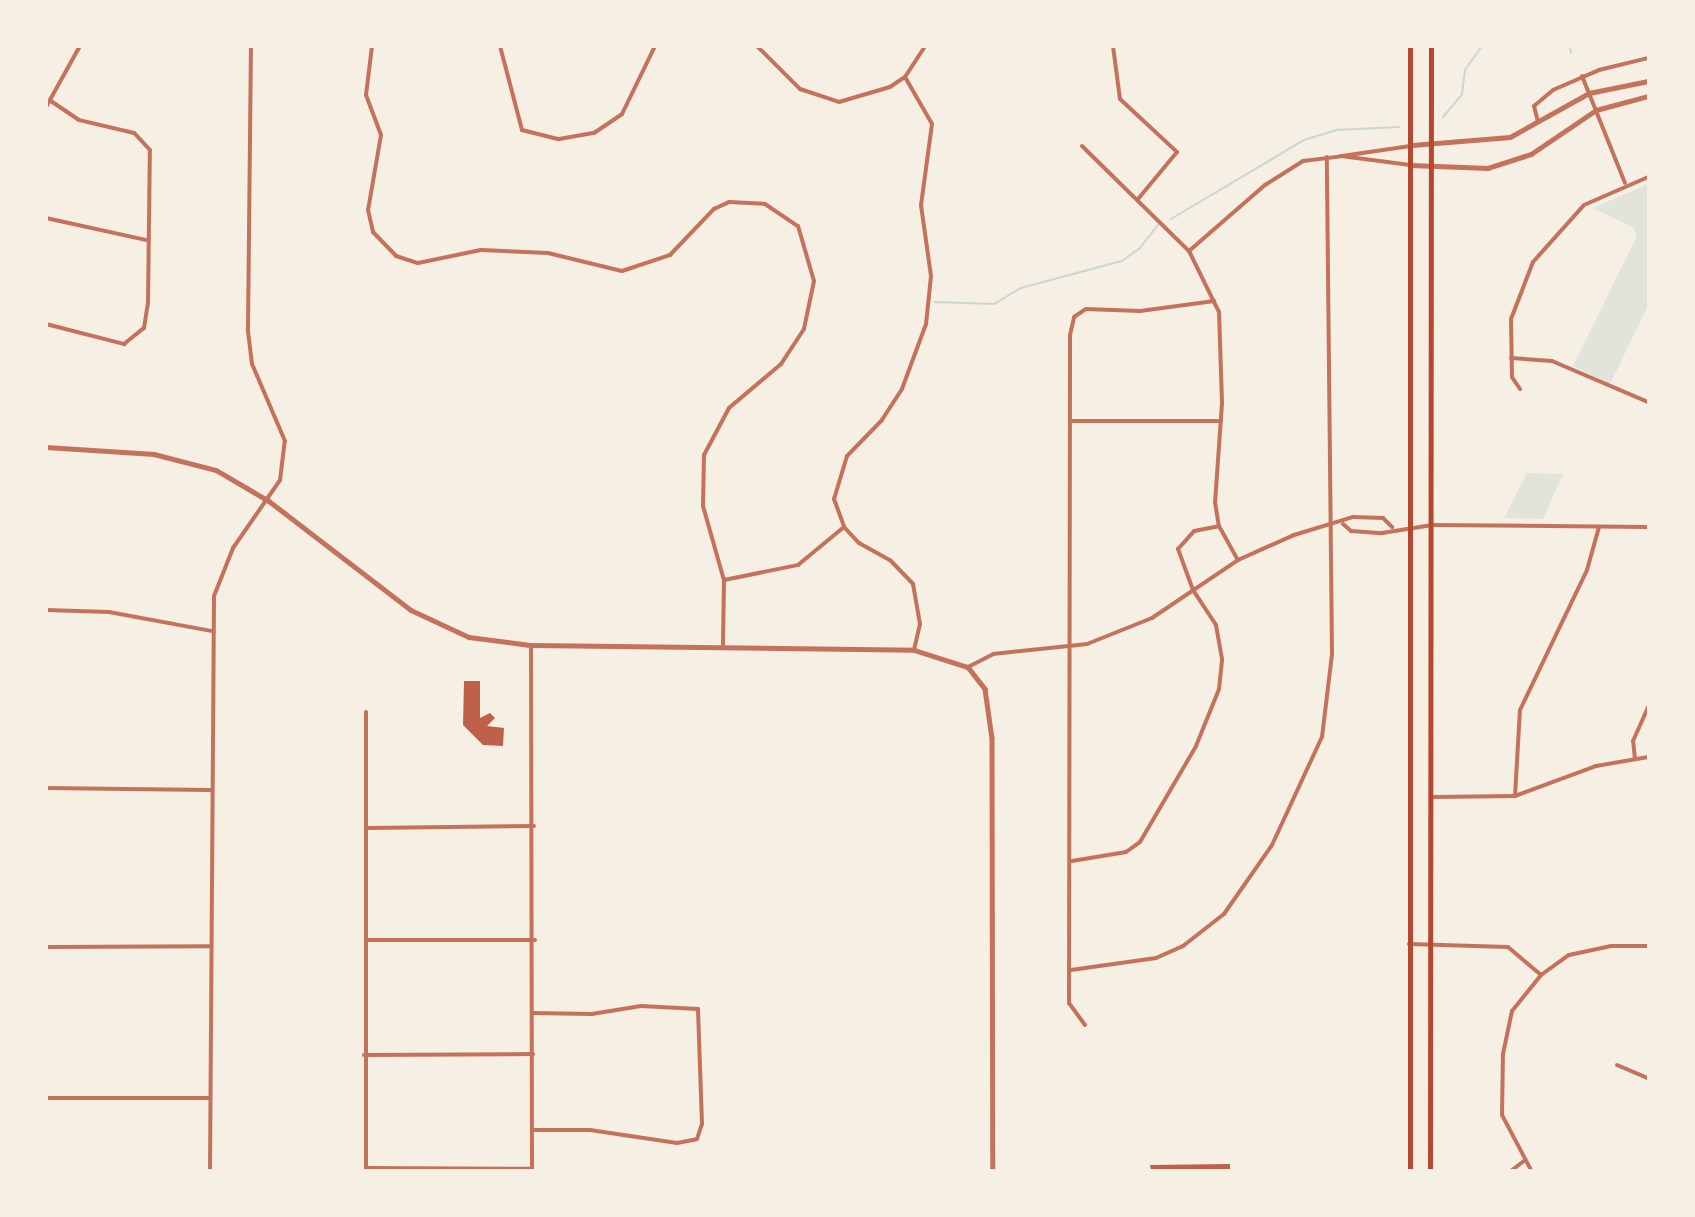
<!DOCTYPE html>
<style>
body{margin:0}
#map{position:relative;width:1695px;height:1217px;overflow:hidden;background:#f6efe4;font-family:Arial,sans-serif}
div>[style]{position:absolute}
.green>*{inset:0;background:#e2e4dc}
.stream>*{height:2px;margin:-1px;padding:0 1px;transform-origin:1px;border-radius:1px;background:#c9d6d2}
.building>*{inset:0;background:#bf614a}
.minor>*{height:4px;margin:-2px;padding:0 2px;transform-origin:2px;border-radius:2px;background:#c5725c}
.tertiary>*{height:4.5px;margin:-2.25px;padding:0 2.25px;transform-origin:2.25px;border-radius:2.25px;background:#c5725c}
.secondary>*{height:5px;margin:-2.5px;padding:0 2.5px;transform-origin:2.5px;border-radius:2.5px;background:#b5482f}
span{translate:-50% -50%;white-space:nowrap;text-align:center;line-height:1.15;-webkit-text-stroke:6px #f6efe4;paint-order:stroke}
.frame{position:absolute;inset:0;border:48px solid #f6efe4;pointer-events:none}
</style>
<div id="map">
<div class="green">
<div style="clip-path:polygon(1648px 184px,1648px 306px,1610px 384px,1573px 366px,1637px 236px,1634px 228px,1593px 208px)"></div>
<div style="clip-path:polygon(1527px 473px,1563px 474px,1543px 519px,1504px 518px)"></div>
</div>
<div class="stream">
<div style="left:1570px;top:46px;width:7px;rotate:82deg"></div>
<div style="left:1443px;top:117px;width:30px;rotate:-50deg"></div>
<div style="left:1462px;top:94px;width:24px;rotate:-83deg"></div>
<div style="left:1465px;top:70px;width:29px;rotate:-55deg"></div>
<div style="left:1171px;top:219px;width:155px;rotate:-30.7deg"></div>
<div style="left:1304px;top:140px;width:34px;rotate:-17deg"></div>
<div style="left:1336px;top:130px;width:63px;rotate:-2.7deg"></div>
<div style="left:935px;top:302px;width:59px;rotate:1.9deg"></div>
<div style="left:994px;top:304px;width:31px;rotate:-31deg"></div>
<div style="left:1021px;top:288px;width:105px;rotate:-15deg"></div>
<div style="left:1122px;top:261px;width:22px;rotate:-36deg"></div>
<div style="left:1140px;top:248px;width:33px;rotate:-52deg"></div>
</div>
<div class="building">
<div style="clip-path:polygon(464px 681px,480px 681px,480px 718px,490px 713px,495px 718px,487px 726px,504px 728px,503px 746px,483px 745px,463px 725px)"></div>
<div style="clip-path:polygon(1230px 1164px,1230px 1170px,1151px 1170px,1150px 1165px)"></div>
</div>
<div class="minor">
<div style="left:372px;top:46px;width:49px;rotate:97deg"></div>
<div style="left:366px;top:95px;width:43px;rotate:69.4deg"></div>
<div style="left:381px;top:135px;width:76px;rotate:99.8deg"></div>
<div style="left:368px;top:210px;width:23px;rotate:77deg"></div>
<div style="left:373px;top:232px;width:33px;rotate:46deg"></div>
<div style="left:396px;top:256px;width:23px;rotate:18deg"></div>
<div style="left:418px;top:263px;width:64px;rotate:-11.7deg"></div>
<div style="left:481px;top:250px;width:67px;rotate:2.6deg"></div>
<div style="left:548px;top:253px;width:76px;rotate:13.7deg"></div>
<div style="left:622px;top:271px;width:51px;rotate:-18.4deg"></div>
<div style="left:670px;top:255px;width:64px;rotate:-46.3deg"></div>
<div style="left:714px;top:209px;width:17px;rotate:-25deg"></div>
<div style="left:729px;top:202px;width:36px;rotate:3deg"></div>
<div style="left:765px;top:204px;width:40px;rotate:34deg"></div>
<div style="left:798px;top:226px;width:57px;rotate:73.8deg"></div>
<div style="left:814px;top:281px;width:49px;rotate:101.8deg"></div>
<div style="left:804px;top:329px;width:42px;rotate:123.3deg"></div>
<div style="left:781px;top:364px;width:68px;rotate:139.8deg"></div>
<div style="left:729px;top:408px;width:53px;rotate:118deg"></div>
<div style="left:704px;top:455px;width:51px;rotate:91.1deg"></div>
<div style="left:703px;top:506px;width:77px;rotate:74.2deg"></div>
<div style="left:724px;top:580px;width:65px;rotate:90.9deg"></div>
<div style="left:500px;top:46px;width:87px;rotate:75.3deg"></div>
<div style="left:522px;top:130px;width:38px;rotate:14deg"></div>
<div style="left:559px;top:139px;width:36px;rotate:-10deg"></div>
<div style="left:594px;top:133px;width:34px;rotate:-34deg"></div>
<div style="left:622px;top:114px;width:76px;rotate:-64.1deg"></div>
<div style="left:757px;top:46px;width:61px;rotate:45deg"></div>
<div style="left:800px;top:89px;width:41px;rotate:18.4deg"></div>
<div style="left:839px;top:102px;width:53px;rotate:-16.4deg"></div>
<div style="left:890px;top:87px;width:18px;rotate:-34deg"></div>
<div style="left:905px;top:77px;width:37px;rotate:-57deg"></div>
<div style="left:1113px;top:46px;width:53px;rotate:82.5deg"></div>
<div style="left:1120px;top:99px;width:78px;rotate:42.9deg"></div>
<div style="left:1177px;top:152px;width:61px;rotate:129.7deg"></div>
<div style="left:1582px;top:76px;width:115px;rotate:68.1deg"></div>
<div style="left:905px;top:77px;width:54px;rotate:60.1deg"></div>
<div style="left:932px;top:124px;width:82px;rotate:97.7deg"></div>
<div style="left:921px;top:205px;width:72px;rotate:82deg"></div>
<div style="left:931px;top:276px;width:48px;rotate:95.9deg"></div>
<div style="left:926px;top:324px;width:69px;rotate:110.3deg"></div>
<div style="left:902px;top:389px;width:37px;rotate:123deg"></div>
<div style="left:882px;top:420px;width:50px;rotate:134.2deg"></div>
<div style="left:847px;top:456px;width:45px;rotate:106.8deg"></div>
<div style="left:834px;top:499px;width:30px;rotate:70deg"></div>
<div style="left:844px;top:527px;width:22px;rotate:47deg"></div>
<div style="left:859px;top:543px;width:35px;rotate:29deg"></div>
<div style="left:890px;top:560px;width:33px;rotate:46deg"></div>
<div style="left:913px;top:584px;width:41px;rotate:80.1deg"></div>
<div style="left:920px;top:624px;width:27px;rotate:103deg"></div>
<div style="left:46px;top:107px;width:70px;rotate:-60.9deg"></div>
<div style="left:1538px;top:122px;width:16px;rotate:-104deg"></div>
<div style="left:1534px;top:106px;width:25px;rotate:-40deg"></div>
<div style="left:1553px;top:90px;width:50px;rotate:-23.5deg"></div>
<div style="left:1599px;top:70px;width:50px;rotate:-13.8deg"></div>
<div style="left:1082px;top:146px;width:150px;rotate:44.5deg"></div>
<div style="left:1189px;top:251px;width:68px;rotate:63.8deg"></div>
<div style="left:1219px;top:312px;width:91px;rotate:88.1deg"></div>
<div style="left:1222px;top:403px;width:99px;rotate:94deg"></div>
<div style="left:1215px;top:502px;width:24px;rotate:81deg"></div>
<div style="left:1219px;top:526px;width:39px;rotate:61deg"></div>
<div style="left:1342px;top:156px;width:69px;rotate:-8.4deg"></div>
<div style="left:46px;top:218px;width:102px;rotate:12.4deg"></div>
<div style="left:1189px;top:251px;width:101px;rotate:-41deg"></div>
<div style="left:1265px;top:185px;width:45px;rotate:-32.3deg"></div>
<div style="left:1303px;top:161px;width:38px;rotate:-7deg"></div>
<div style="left:1341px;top:156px;width:70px;rotate:7.4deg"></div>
<div style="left:46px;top:324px;width:81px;rotate:14.4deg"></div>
<div style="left:124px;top:344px;width:26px;rotate:-39deg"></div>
<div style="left:144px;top:328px;width:25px;rotate:-81deg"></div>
<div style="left:148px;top:303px;width:153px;rotate:-89.3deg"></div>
<div style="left:150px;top:150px;width:23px;rotate:-133deg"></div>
<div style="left:134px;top:133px;width:57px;rotate:-166.7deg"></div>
<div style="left:79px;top:120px;width:34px;rotate:-146deg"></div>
<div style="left:1511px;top:358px;width:41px;rotate:4.2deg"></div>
<div style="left:1552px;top:361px;width:104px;rotate:23.1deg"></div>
<div style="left:1520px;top:389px;width:14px;rotate:-124deg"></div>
<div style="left:1512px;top:377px;width:58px;rotate:-91deg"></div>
<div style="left:1511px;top:319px;width:61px;rotate:-68.9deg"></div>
<div style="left:1533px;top:262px;width:76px;rotate:-48.2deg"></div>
<div style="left:1584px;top:205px;width:70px;rotate:-23.6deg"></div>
<div style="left:1070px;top:421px;width:151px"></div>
<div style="left:1343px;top:524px;width:11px;rotate:41deg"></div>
<div style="left:1351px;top:531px;width:31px;rotate:4deg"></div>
<div style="left:1382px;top:533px;width:51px;rotate:-9.1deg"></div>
<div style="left:1432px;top:525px;width:216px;rotate:0.5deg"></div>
<div style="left:724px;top:580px;width:76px;rotate:-11.5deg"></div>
<div style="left:798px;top:565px;width:60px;rotate:-39.6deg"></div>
<div style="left:46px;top:610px;width:63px;rotate:1.8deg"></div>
<div style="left:109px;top:612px;width:105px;rotate:10.5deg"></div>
<div style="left:531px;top:645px;width:525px;rotate:89.89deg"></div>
<div style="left:968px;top:667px;width:28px;rotate:-27deg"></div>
<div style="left:993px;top:654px;width:95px;rotate:-6.1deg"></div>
<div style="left:1087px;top:644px;width:70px;rotate:-21.8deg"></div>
<div style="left:1152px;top:618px;width:104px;rotate:-34deg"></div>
<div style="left:1238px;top:560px;width:61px;rotate:-24.1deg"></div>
<div style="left:1294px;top:535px;width:62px;rotate:-17deg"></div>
<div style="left:1353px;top:517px;width:30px;rotate:2deg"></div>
<div style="left:1383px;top:518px;width:13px;rotate:45deg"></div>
<div style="left:1635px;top:759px;width:18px;rotate:-96deg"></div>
<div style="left:1633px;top:741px;width:37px;rotate:-66deg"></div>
<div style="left:46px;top:788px;width:164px;rotate:0.7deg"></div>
<div style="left:1515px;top:796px;width:86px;rotate:-86.7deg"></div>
<div style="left:1520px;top:710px;width:155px;rotate:-64.4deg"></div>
<div style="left:1587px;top:570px;width:45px;rotate:-74.4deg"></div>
<div style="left:1432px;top:797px;width:83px;rotate:-0.7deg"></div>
<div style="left:1515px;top:796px;width:86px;rotate:-20.3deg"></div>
<div style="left:1596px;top:766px;width:53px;rotate:-9.8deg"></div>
<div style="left:368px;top:828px;width:166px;rotate:-0.7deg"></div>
<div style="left:1072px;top:861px;width:55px;rotate:-9.5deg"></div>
<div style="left:1126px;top:852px;width:17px;rotate:-36deg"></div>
<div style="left:1140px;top:842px;width:111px;rotate:-59.7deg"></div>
<div style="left:1196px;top:746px;width:61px;rotate:-68deg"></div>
<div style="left:1219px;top:689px;width:30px;rotate:-84deg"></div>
<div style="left:1222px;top:659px;width:35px;rotate:-100deg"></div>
<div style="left:1216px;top:625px;width:42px;rotate:-123.3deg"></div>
<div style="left:1193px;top:590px;width:44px;rotate:-110.1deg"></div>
<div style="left:1178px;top:549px;width:24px;rotate:-48deg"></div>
<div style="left:1194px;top:531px;width:25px;rotate:-11deg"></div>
<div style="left:366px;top:940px;width:169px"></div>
<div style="left:1409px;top:944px;width:99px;rotate:1.7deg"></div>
<div style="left:1508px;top:947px;width:43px;rotate:40.3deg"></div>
<div style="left:46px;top:947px;width:164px;rotate:-0.3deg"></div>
<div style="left:1071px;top:970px;width:86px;rotate:-8deg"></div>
<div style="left:1156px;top:958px;width:30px;rotate:-24deg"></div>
<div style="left:1183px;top:946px;width:52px;rotate:-38deg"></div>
<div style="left:1224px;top:914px;width:84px;rotate:-55.2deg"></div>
<div style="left:1272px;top:845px;width:119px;rotate:-65.2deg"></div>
<div style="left:1322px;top:737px;width:84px;rotate:-83.1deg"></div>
<div style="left:1332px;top:654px;width:497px;rotate:-90.6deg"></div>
<div style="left:1085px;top:1025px;width:27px;rotate:-126deg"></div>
<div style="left:1069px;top:1003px;width:668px;rotate:-89.91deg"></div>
<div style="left:1070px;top:335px;width:18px;rotate:-77deg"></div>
<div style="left:1074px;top:317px;width:14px;rotate:-34deg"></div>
<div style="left:1086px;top:309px;width:54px;rotate:2.1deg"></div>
<div style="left:1140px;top:311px;width:75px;rotate:-7.7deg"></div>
<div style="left:364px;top:1055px;width:169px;rotate:-0.3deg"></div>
<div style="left:1617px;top:1065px;width:34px;rotate:23deg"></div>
<div style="left:46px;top:1098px;width:163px"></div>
<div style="left:533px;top:1130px;width:57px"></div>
<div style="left:590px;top:1130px;width:88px;rotate:8.5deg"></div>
<div style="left:677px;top:1143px;width:20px;rotate:-11deg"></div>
<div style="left:697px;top:1139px;width:16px;rotate:-72deg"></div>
<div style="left:702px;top:1124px;width:115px;rotate:-92deg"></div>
<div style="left:698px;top:1009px;width:57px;rotate:-177deg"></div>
<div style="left:641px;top:1006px;width:50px;rotate:170.7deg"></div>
<div style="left:592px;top:1014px;width:59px;rotate:-179deg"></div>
<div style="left:366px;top:1168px;width:166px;rotate:0.3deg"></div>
<div style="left:210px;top:1170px;width:574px;rotate:-89.6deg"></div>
<div style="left:214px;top:596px;width:52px;rotate:-68.4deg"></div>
<div style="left:233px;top:548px;width:83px;rotate:-55.3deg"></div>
<div style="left:280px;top:480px;width:39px;rotate:-83deg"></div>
<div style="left:285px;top:441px;width:84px;rotate:-113.2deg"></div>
<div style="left:252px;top:364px;width:35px;rotate:-97deg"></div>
<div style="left:248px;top:329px;width:283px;rotate:-89.4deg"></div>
<div style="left:366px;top:1170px;width:458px;rotate:-90deg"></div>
<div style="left:1512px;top:1170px;width:15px;rotate:-37deg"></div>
<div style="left:1531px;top:1170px;width:62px;rotate:-117.8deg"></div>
<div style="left:1502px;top:1115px;width:61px;rotate:-89.1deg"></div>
<div style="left:1503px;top:1054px;width:44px;rotate:-78.2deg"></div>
<div style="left:1512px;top:1011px;width:46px;rotate:-51.1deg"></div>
<div style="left:1541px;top:975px;width:34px;rotate:-36deg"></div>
<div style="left:1569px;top:955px;width:43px;rotate:-12.1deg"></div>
<div style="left:1611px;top:946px;width:37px"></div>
</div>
<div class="tertiary">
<div style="left:1412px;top:145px;width:98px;rotate:-4.7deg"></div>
<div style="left:1510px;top:137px;width:90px;rotate:-29.1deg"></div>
<div style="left:1589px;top:93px;width:60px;rotate:-11.5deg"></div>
<div style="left:1411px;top:165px;width:77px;rotate:2.2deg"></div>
<div style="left:1488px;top:168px;width:45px;rotate:-18deg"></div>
<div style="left:1531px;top:154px;width:78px;rotate:-34.1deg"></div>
<div style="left:1596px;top:110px;width:54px;rotate:-15.1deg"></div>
<div style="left:46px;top:447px;width:108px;rotate:3.7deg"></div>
<div style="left:154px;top:454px;width:64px;rotate:14.5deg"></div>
<div style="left:216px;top:470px;width:61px;rotate:30.3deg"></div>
<div style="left:269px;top:501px;width:179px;rotate:37.5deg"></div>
<div style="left:411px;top:610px;width:64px;rotate:25deg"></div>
<div style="left:469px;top:637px;width:63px;rotate:7.4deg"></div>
<div style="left:531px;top:645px;width:383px;rotate:0.7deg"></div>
<div style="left:914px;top:650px;width:57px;rotate:17.5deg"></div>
<div style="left:968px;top:667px;width:28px;rotate:52deg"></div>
<div style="left:985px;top:689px;width:49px;rotate:81.9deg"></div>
<div style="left:992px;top:738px;width:432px;rotate:89.9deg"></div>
</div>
<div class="secondary">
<div style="left:1410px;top:46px;width:1124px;rotate:90deg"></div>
<div style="left:1430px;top:1170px;width:1124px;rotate:-89.95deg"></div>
</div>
<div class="frame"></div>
</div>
